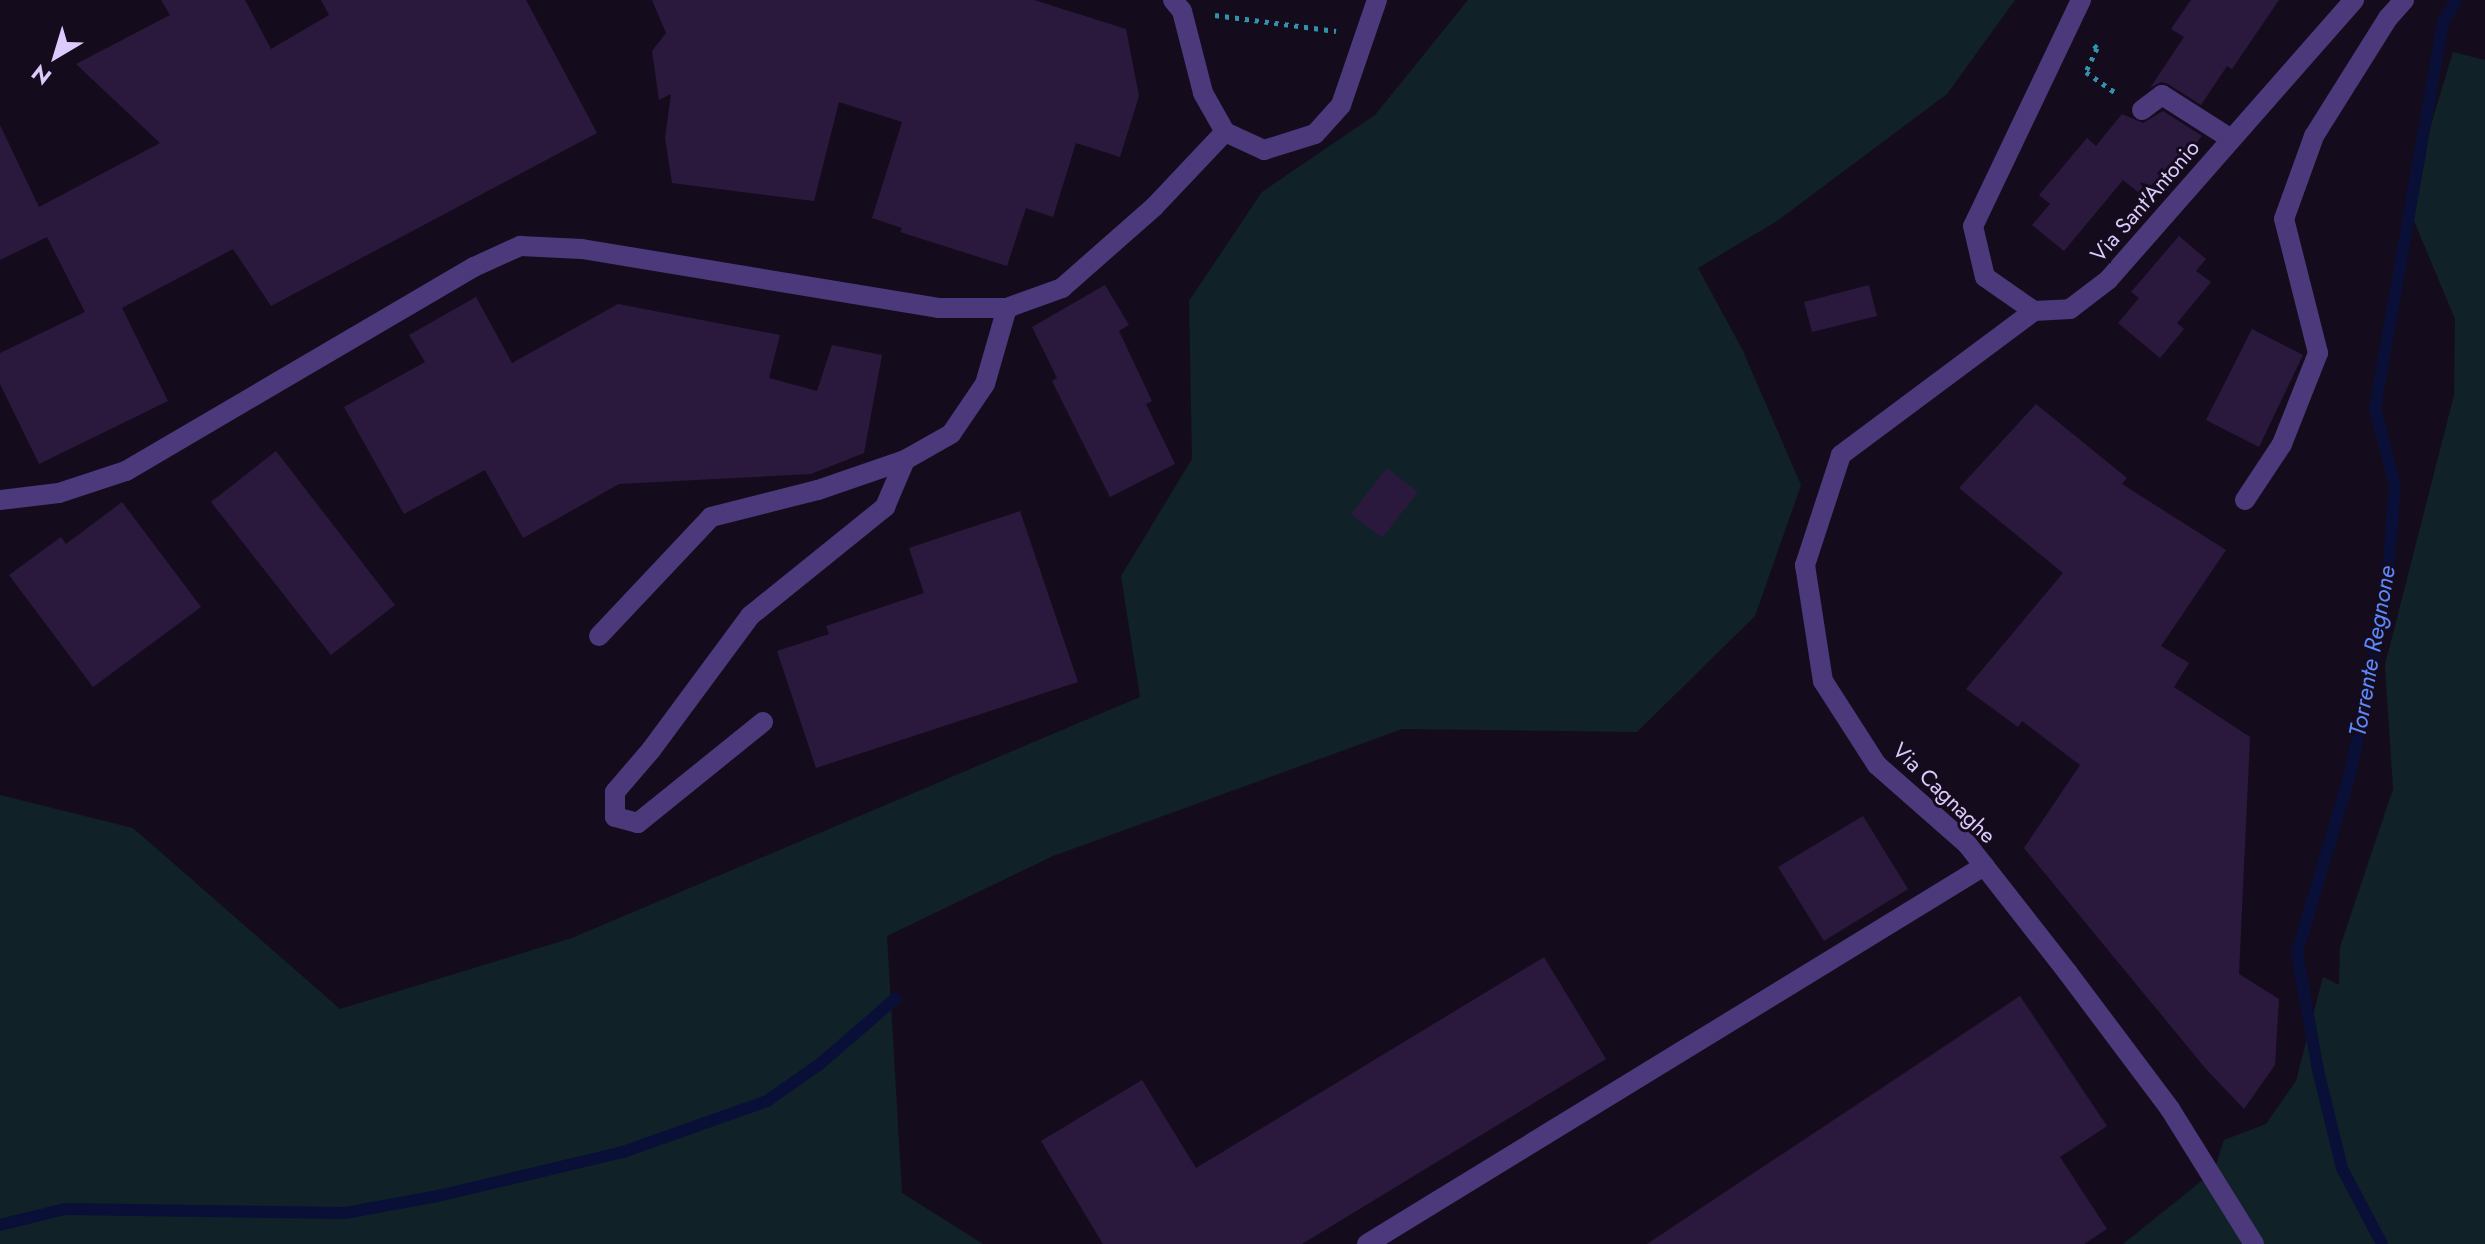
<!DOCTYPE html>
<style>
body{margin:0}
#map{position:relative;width:2485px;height:1244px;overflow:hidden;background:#140c1d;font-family:Jost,sans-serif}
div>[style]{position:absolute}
.green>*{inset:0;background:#102227}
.stream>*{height:12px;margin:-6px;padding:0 6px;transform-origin:6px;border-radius:6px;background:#0a0f38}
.building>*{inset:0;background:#2a193d}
.path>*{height:5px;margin-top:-2.5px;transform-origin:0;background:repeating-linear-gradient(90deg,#3193ab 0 4px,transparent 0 10px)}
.service>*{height:20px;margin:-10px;padding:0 10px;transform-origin:10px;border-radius:10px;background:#4c397b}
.minor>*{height:20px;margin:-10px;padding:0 10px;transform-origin:10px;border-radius:10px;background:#4c397b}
span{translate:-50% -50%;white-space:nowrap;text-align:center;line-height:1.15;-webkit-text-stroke:6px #140c1d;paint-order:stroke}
.street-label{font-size:22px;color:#ddcafd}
.water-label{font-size:24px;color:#5c88fa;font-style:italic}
.north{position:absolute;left:16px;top:16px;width:80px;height:80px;-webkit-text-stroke:6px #140c1d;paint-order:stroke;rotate:218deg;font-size:22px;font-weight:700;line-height:32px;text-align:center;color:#ddcafd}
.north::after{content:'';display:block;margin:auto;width:28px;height:36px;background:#ddcafd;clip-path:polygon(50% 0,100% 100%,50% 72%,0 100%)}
</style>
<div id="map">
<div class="green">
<div style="clip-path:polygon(1468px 0,2015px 0,1947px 94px,1777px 221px,1698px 268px,1742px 349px,1801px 485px,1755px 616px,1637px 732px,1402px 729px,1053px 856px,887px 936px,902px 1193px,983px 1244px,0 1244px,0 795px,133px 828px,340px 1009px,572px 938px,1140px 697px,1121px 576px,1192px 459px,1189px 301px,1262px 192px,1375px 115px)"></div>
<div style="clip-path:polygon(2453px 52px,2485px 60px,2485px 1244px,2123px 1244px,2214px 1171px,2224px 1140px,2266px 1124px,2296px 1081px,2323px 977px,2339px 985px,2340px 947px,2393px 789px,2385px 665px,2454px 395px,2455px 319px,2407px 204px)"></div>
</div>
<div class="stream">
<div style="left:0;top:1225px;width:67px;rotate:-13.8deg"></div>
<div style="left:65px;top:1209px;width:280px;rotate:0.8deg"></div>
<div style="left:345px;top:1213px;width:95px;rotate:-10.4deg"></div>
<div style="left:438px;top:1196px;width:190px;rotate:-13.4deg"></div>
<div style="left:623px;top:1152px;width:153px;rotate:-19.5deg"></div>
<div style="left:767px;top:1101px;width:66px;rotate:-35.1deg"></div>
<div style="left:821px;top:1063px;width:98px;rotate:-40.9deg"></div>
<div style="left:2382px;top:1244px;width:86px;rotate:-117.8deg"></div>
<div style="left:2342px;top:1168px;width:101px;rotate:-103.8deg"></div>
<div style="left:2318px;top:1070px;width:119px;rotate:-100.2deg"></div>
<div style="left:2297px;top:953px;width:183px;rotate:-73.5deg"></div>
<div style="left:2349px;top:778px;width:181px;rotate:-78.2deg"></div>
<div style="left:2386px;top:601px;width:116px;rotate:-85.6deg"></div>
<div style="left:2395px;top:485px;width:80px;rotate:-104.6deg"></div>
<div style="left:2375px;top:408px;width:392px;rotate:-80deg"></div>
<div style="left:2443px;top:22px;width:26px;rotate:-59deg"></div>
</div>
<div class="building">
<div style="clip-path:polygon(161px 0,245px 0,271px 49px,329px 15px,321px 0,526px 0,597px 133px,271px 306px,233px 249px,122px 308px,168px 401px,39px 464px,0 384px,0 353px,85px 312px,47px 237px,0 260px,0 125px,39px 207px,160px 143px,76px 64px,170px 15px)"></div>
<div style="clip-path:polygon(652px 0,1034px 0,1126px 29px,1139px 96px,1120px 157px,1076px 143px,1053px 217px,1026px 208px,1007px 266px,900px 232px,902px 228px,872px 218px,902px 122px,839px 102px,814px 201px,672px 183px,665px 138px,671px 94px,659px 100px,652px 51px,666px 33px)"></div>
<div style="clip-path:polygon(2191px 0,2279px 0,2232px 69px,2227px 66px,2201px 105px,2168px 84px,2161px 82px,2150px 88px,2184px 37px,2171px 29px)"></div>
<div style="clip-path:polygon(2163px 111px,2202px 136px,2148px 200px,2123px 180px,2064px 251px,2032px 225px,2050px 204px,2039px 195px,2087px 138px,2096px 146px,2122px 114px,2143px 123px)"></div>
<div style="clip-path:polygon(2179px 236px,2206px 259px,2196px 271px,2211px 282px,2177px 323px,2184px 329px,2160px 358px,2118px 323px,2139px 298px,2131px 292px)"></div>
<div style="clip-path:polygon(1105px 285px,1129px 325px,1119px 331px,1152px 401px,1146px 404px,1175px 464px,1110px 497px,1052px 381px,1057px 378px,1032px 327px)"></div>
<div style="clip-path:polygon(1869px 285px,1877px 316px,1812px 332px,1804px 302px)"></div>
<div style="clip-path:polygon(476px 297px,512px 363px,618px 304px,780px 335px,769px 378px,817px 391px,832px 345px,882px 355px,864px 453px,811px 474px,619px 484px,523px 538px,485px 470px,404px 514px,344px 407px,425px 362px,409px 335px)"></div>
<div style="clip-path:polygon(2252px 329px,2303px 355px,2259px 447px,2206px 420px)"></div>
<div style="clip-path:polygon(2036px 404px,2127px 478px,2122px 484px,2226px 550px,2161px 646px,2189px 663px,2174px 687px,2250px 737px,2239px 974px,2279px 999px,2275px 1065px,2244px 1109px,2206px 1069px,2024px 848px,2080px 765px,2022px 721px,2018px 727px,1966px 689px,2063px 573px,1959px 488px)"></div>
<div style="clip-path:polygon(276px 451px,395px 605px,331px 655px,211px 502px)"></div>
<div style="clip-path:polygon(1387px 468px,1418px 492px,1382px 538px,1351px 514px)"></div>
<div style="clip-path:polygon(122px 502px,201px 607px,93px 687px,9px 575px,61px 537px,66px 544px)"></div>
<div style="clip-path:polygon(1020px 511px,1078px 682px,816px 768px,777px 651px,829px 634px,826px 626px,924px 593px,909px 548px)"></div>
<div style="clip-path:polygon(1863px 816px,1908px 889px,1824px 941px,1778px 867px)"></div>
<div style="clip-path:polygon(1544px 957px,1606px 1059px,1302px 1244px,1103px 1244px,1041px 1141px,1142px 1080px,1196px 1168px)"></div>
<div style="clip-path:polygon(2020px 996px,2107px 1126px,2060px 1157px,2107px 1229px,2084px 1244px,1647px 1244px)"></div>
</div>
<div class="path">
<div style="left:1215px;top:15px;width:122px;rotate:7.5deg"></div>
<div style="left:2094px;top:45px;width:4px;rotate:45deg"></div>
<div style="left:2097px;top:48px;width:26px;rotate:115deg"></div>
<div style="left:2086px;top:72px;width:39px;rotate:35deg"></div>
</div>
<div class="service">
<div style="left:2142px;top:110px;width:25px;rotate:-37deg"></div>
<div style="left:2162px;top:95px;width:82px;rotate:32.5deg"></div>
<div style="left:2245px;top:500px;width:67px;rotate:-56.5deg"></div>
<div style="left:2282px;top:444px;width:98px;rotate:-68.4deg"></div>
<div style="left:2318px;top:353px;width:138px;rotate:-104.2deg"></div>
<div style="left:2284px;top:219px;width:88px;rotate:-70.1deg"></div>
<div style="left:2314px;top:136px;width:139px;rotate:-57.9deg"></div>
<div style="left:2388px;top:18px;width:24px;rotate:-48deg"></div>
<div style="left:763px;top:722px;width:161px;rotate:141.1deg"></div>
<div style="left:638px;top:823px;width:24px;rotate:-165deg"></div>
<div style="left:615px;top:817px;width:25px;rotate:-90deg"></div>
<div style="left:615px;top:792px;width:55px;rotate:-49.4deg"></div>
<div style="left:651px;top:750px;width:167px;rotate:-53.5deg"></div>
<div style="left:750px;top:616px;width:174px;rotate:-38.9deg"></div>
<div style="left:885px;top:507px;width:51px;rotate:-66.9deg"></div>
<div style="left:1367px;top:1244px;width:724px;rotate:-31.49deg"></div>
</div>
<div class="minor">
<div style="left:1173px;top:0;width:14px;rotate:51deg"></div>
<div style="left:1182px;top:11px;width:85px;rotate:75.6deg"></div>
<div style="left:1203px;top:93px;width:45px;rotate:60.6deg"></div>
<div style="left:1225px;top:132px;width:43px;rotate:24.8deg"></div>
<div style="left:1264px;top:150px;width:53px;rotate:-17.4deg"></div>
<div style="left:1315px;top:134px;width:39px;rotate:-48deg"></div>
<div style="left:1341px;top:105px;width:111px;rotate:-71.1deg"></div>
<div style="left:2081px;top:0;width:250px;rotate:115.5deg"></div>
<div style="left:1973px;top:226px;width:52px;rotate:76.8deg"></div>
<div style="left:1985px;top:277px;width:60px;rotate:34.8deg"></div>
<div style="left:2034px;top:311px;width:36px;rotate:-3deg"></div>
<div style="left:2070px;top:309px;width:48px;rotate:-37.3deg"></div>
<div style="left:2108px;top:280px;width:373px;rotate:-48.7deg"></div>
<div style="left:2034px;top:311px;width:241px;rotate:143.3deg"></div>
<div style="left:1841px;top:455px;width:116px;rotate:108.1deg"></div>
<div style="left:1805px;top:565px;width:117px;rotate:81.2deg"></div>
<div style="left:1823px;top:681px;width:100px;rotate:57.3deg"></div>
<div style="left:1877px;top:765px;width:120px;rotate:41.3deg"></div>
<div style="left:1967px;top:844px;width:164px;rotate:51.9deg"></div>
<div style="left:2068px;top:973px;width:170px;rotate:53.1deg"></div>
<div style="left:2170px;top:1109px;width:159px;rotate:58.1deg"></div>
<div style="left:0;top:500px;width:59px;rotate:-6.8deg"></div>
<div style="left:59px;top:493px;width:71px;rotate:-18.2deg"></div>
<div style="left:126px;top:471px;width:403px;rotate:-30.4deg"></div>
<div style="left:474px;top:267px;width:51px;rotate:-24.5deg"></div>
<div style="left:520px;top:246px;width:62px;rotate:2.8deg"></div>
<div style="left:582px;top:249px;width:361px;rotate:9.4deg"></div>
<div style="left:938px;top:308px;width:69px"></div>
<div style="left:1007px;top:308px;width:59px;rotate:-20deg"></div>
<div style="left:1062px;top:288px;width:123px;rotate:-41.4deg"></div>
<div style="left:1154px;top:207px;width:103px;rotate:-46.6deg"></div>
<div style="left:599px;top:636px;width:163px;rotate:-46.7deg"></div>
<div style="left:711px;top:517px;width:110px;rotate:-14.2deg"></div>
<div style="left:818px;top:490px;width:92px;rotate:-19deg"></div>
<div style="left:905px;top:460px;width:53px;rotate:-29.5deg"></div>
<div style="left:951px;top:434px;width:60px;rotate:-55.8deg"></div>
<div style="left:985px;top:384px;width:79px;rotate:-73.9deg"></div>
</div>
<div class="street-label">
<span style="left:2145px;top:201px;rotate:-49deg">Via Sant'Antonio</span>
<span style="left:1944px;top:793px;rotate:44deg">Via Cagnaghe</span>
</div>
<div class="water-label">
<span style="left:2372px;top:651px;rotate:-80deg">Torrente Regnone</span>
</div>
<div class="north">N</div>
</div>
